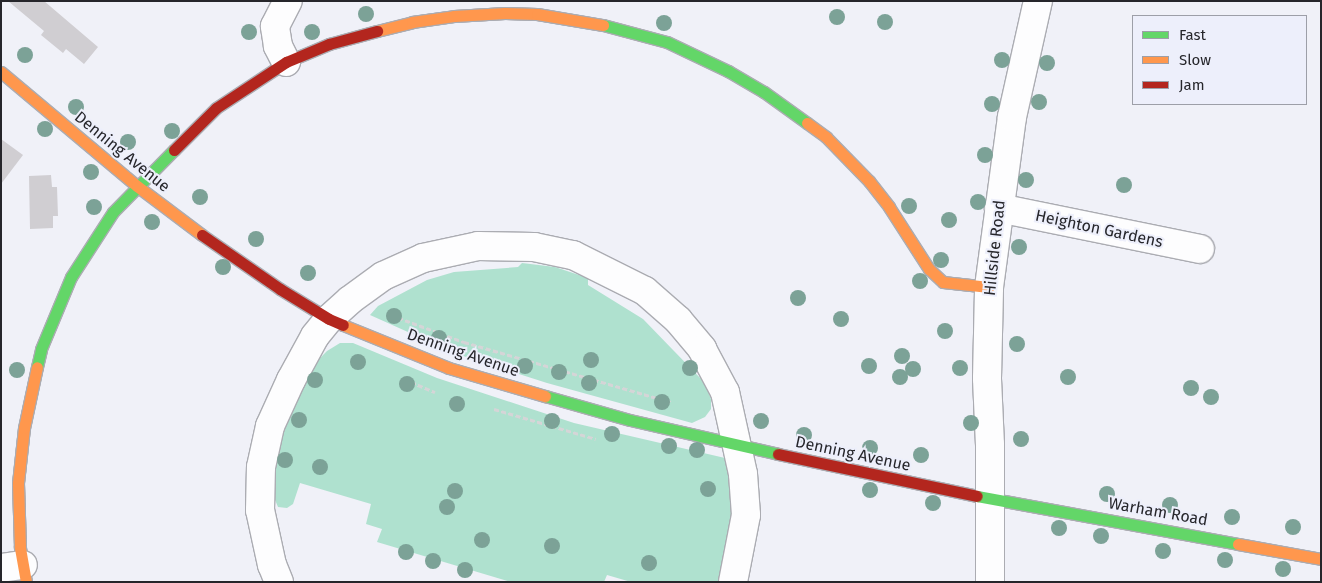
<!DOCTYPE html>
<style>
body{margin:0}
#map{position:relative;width:1322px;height:583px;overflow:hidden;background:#f0f1f8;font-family:"Fira Sans",sans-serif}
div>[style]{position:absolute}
.green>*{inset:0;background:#afe1cf}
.building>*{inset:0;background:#d0ced2}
.path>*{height:3px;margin-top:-1.5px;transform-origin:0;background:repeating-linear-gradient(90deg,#d5d5d7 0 5px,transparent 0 7.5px)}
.roads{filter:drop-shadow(1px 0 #abacb2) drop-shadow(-1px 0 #abacb2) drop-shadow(0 1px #abacb2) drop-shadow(0 -1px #abacb2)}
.street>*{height:28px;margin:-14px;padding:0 14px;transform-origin:14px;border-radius:14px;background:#fdfdfe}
.fast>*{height:11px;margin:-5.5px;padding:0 5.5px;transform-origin:5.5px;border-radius:5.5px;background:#63d668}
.slow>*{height:11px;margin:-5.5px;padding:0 5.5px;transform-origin:5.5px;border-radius:5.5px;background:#ff974d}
.jam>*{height:11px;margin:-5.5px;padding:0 5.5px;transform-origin:5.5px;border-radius:5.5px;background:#b3261e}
.trees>*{width:16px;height:16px;margin:-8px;border-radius:50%;background:#7ca297}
span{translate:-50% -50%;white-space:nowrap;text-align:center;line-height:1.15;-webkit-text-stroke:4px #edeffb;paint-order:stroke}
.street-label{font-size:16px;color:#26262b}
.frame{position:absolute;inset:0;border:2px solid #26262b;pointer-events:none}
.legend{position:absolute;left:1132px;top:15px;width:175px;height:90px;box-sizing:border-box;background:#edeffb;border:1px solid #9d9fa8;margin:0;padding:6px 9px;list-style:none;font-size:15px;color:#26262b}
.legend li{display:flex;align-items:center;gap:10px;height:25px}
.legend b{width:25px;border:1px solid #9d9fa8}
</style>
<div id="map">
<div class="green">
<div style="clip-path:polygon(522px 263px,555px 267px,588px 278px,588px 285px,643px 319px,705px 383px,711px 399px,711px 409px,705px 417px,692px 423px,547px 383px,457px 354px,370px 315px,378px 306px,427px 280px,454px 272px,518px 267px)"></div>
<div style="clip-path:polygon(340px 343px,353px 343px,437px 378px,574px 423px,725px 458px,733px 479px,734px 510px,718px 582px,631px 582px,607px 575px,604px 582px,511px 582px,377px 542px,382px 529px,366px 524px,371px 504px,300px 483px,293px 504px,287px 508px,278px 507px,273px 495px,273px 480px,278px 450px,287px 416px,315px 363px,327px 351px)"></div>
</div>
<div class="building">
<div style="clip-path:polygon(8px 1px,44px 1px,98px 47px,84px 64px,66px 49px,63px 53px,41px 35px,44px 31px)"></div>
<div style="clip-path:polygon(1px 139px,23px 155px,1px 184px)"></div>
<div style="clip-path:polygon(51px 175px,52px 187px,57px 187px,58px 216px,53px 216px,53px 228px,30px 229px,29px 176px)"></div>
</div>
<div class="path">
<div style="left:391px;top:315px;width:78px;rotate:20.3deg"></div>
<div style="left:464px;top:342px;width:216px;rotate:16.2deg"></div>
<div style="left:411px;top:382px;width:26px;rotate:23deg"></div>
<div style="left:494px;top:409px;width:106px;rotate:16.4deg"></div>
</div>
<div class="roads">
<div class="street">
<div style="left:286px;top:62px;width:18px;rotate:-117deg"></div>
<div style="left:278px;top:46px;width:20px;rotate:-99deg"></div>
<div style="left:275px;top:26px;width:28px;rotate:-63deg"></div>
<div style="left:999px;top:208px;width:205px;rotate:11.5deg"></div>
<div style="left:1px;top:568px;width:22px;rotate:-8deg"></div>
<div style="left:279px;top:582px;width:18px;rotate:-112deg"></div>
<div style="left:272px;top:565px;width:56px;rotate:-102.3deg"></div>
<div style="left:260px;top:510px;width:43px;rotate:-88.7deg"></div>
<div style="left:261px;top:467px;width:42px;rotate:-77.6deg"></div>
<div style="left:270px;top:426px;width:51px;rotate:-65.5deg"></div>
<div style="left:291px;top:380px;width:50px;rotate:-61.4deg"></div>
<div style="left:315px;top:336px;width:22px;rotate:-51deg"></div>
<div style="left:329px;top:319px;width:28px;rotate:-42deg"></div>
<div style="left:350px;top:300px;width:41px;rotate:-36deg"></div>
<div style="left:383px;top:276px;width:44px;rotate:-24.2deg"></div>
<div style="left:423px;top:258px;width:56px;rotate:-12.3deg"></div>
<div style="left:478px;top:246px;width:56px;rotate:1deg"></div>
<div style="left:534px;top:247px;width:40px;rotate:12deg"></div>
<div style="left:573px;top:255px;width:80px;rotate:26.6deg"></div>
<div style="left:645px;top:291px;width:44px;rotate:41.3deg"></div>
<div style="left:678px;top:320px;width:38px;rotate:50deg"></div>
<div style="left:702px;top:349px;width:49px;rotate:61.9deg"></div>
<div style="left:725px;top:392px;width:84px;rotate:77.6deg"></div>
<div style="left:743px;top:474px;width:41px;rotate:85.8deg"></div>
<div style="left:746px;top:515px;width:68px;rotate:101deg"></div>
<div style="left:990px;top:582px;width:137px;rotate:-90deg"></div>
<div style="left:990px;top:445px;width:67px;rotate:-92.6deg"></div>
<div style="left:987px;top:378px;width:91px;rotate:-88.7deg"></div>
<div style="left:989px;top:287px;width:172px;rotate:-82.3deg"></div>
<div style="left:1012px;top:117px;width:119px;rotate:-77.4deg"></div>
</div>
<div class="fast">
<div style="left:603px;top:25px;width:66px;rotate:14.9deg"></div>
<div style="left:667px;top:42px;width:68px;rotate:25.4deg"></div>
<div style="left:728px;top:71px;width:42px;rotate:30.3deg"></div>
<div style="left:764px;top:92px;width:53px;rotate:35.8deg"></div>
<div style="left:37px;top:367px;width:18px;rotate:-77deg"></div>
<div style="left:41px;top:349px;width:78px;rotate:-67.4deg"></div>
<div style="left:71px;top:277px;width:77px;rotate:-57.1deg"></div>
<div style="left:113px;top:212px;width:87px;rotate:-45.5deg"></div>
<div style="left:545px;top:396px;width:88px;rotate:15.8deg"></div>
<div style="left:630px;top:420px;width:152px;rotate:12.9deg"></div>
<div style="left:977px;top:496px;width:265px;rotate:10.4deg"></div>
</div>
<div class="slow">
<div style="left:377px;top:31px;width:36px;rotate:-14deg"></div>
<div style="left:412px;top:22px;width:42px;rotate:-8.1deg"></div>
<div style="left:454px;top:16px;width:51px;rotate:-3.4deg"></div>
<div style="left:505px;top:13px;width:32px;rotate:2deg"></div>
<div style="left:537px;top:14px;width:67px;rotate:9.5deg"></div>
<div style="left:1px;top:72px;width:177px;rotate:40deg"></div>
<div style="left:137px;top:186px;width:81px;rotate:37deg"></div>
<div style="left:807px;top:123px;width:24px;rotate:36deg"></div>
<div style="left:826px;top:137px;width:62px;rotate:45.7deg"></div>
<div style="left:869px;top:181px;width:33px;rotate:52deg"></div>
<div style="left:889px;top:207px;width:74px;rotate:57.2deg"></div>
<div style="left:929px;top:269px;width:19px;rotate:43deg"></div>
<div style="left:943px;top:282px;width:46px;rotate:6.2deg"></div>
<div style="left:343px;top:325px;width:114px;rotate:22.1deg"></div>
<div style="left:449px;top:368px;width:100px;rotate:16.3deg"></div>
<div style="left:1238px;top:544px;width:84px;rotate:10.2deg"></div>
<div style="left:26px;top:582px;width:36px;rotate:-100deg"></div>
<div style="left:20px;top:547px;width:64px;rotate:-91.8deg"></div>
<div style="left:18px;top:483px;width:55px;rotate:-83.8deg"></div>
<div style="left:24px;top:428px;width:62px;rotate:-78deg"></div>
</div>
<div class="jam">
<div style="left:174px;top:150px;width:59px;rotate:-45deg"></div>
<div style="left:216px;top:108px;width:84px;rotate:-33.3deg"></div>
<div style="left:286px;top:62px;width:47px;rotate:-22.7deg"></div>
<div style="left:329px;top:44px;width:50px;rotate:-15.2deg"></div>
<div style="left:202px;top:235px;width:95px;rotate:34.7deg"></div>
<div style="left:280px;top:289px;width:57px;rotate:31.5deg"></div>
<div style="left:329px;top:319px;width:15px;rotate:23deg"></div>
<div style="left:778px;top:454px;width:203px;rotate:11.9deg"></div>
</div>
</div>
<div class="trees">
<div style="left:366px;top:14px"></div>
<div style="left:837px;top:17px"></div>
<div style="left:885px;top:22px"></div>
<div style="left:664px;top:23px"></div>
<div style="left:249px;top:32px"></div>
<div style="left:312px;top:32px"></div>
<div style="left:25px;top:55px"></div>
<div style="left:1002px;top:60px"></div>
<div style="left:1047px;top:63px"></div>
<div style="left:1039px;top:102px"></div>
<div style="left:992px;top:104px"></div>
<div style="left:76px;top:107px"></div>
<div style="left:45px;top:129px"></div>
<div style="left:172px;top:131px"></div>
<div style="left:128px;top:142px"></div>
<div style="left:985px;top:155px"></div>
<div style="left:91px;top:172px"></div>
<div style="left:1026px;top:180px"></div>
<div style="left:1124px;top:185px"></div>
<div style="left:200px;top:197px"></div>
<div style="left:978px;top:202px"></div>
<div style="left:909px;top:206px"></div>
<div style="left:94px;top:207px"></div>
<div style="left:949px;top:220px"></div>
<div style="left:152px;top:222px"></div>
<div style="left:256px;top:239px"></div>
<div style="left:1019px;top:247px"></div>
<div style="left:941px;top:260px"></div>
<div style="left:223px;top:267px"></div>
<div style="left:308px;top:273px"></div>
<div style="left:920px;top:281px"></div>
<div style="left:798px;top:298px"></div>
<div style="left:394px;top:316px"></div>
<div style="left:841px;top:319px"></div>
<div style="left:945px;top:331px"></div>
<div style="left:439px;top:338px"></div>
<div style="left:1017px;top:344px"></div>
<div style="left:902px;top:356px"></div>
<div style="left:591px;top:360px"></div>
<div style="left:358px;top:362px"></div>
<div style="left:525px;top:366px"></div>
<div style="left:869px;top:366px"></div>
<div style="left:690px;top:368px"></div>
<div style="left:960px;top:368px"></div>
<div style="left:913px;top:369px"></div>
<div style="left:17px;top:370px"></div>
<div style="left:559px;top:372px"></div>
<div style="left:900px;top:377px"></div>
<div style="left:1068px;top:377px"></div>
<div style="left:315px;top:380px"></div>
<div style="left:589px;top:383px"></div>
<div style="left:407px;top:384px"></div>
<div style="left:1191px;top:388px"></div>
<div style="left:1211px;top:397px"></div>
<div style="left:662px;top:402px"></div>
<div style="left:457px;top:404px"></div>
<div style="left:299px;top:420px"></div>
<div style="left:552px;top:421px"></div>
<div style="left:761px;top:421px"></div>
<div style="left:971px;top:423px"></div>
<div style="left:612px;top:434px"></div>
<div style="left:804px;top:435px"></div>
<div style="left:1021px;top:439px"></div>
<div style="left:669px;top:446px"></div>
<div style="left:870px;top:448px"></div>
<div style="left:697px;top:450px"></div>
<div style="left:921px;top:455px"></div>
<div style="left:285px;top:460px"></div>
<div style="left:320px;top:467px"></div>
<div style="left:708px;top:489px"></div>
<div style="left:870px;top:490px"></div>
<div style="left:455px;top:491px"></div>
<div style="left:1107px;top:494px"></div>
<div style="left:933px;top:503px"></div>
<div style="left:1170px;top:505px"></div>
<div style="left:447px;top:507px"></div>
<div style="left:1232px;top:517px"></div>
<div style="left:1293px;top:527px"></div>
<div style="left:1059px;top:528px"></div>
<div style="left:1101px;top:536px"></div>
<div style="left:482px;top:540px"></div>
<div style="left:552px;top:546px"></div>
<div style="left:1163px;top:551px"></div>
<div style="left:406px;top:552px"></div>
<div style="left:1225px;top:560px"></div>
<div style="left:433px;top:561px"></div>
<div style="left:649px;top:563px"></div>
<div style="left:1283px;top:569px"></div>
<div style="left:465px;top:570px"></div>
</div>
<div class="street-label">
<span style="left:122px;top:152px;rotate:39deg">Denning Avenue</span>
<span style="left:1099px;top:229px;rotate:12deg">Heighton Gardens</span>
<span style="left:995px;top:248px;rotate:-84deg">Hillside Road</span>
<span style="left:463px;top:353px;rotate:19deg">Denning Avenue</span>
<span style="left:853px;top:454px;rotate:12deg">Denning Avenue</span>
<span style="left:1158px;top:512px;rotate:10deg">Warham Road</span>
</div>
<div class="frame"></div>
<ul class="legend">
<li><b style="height:6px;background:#63d668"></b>Fast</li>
<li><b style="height:6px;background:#ff974d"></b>Slow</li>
<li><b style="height:6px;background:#b3261e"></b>Jam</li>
</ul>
</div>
